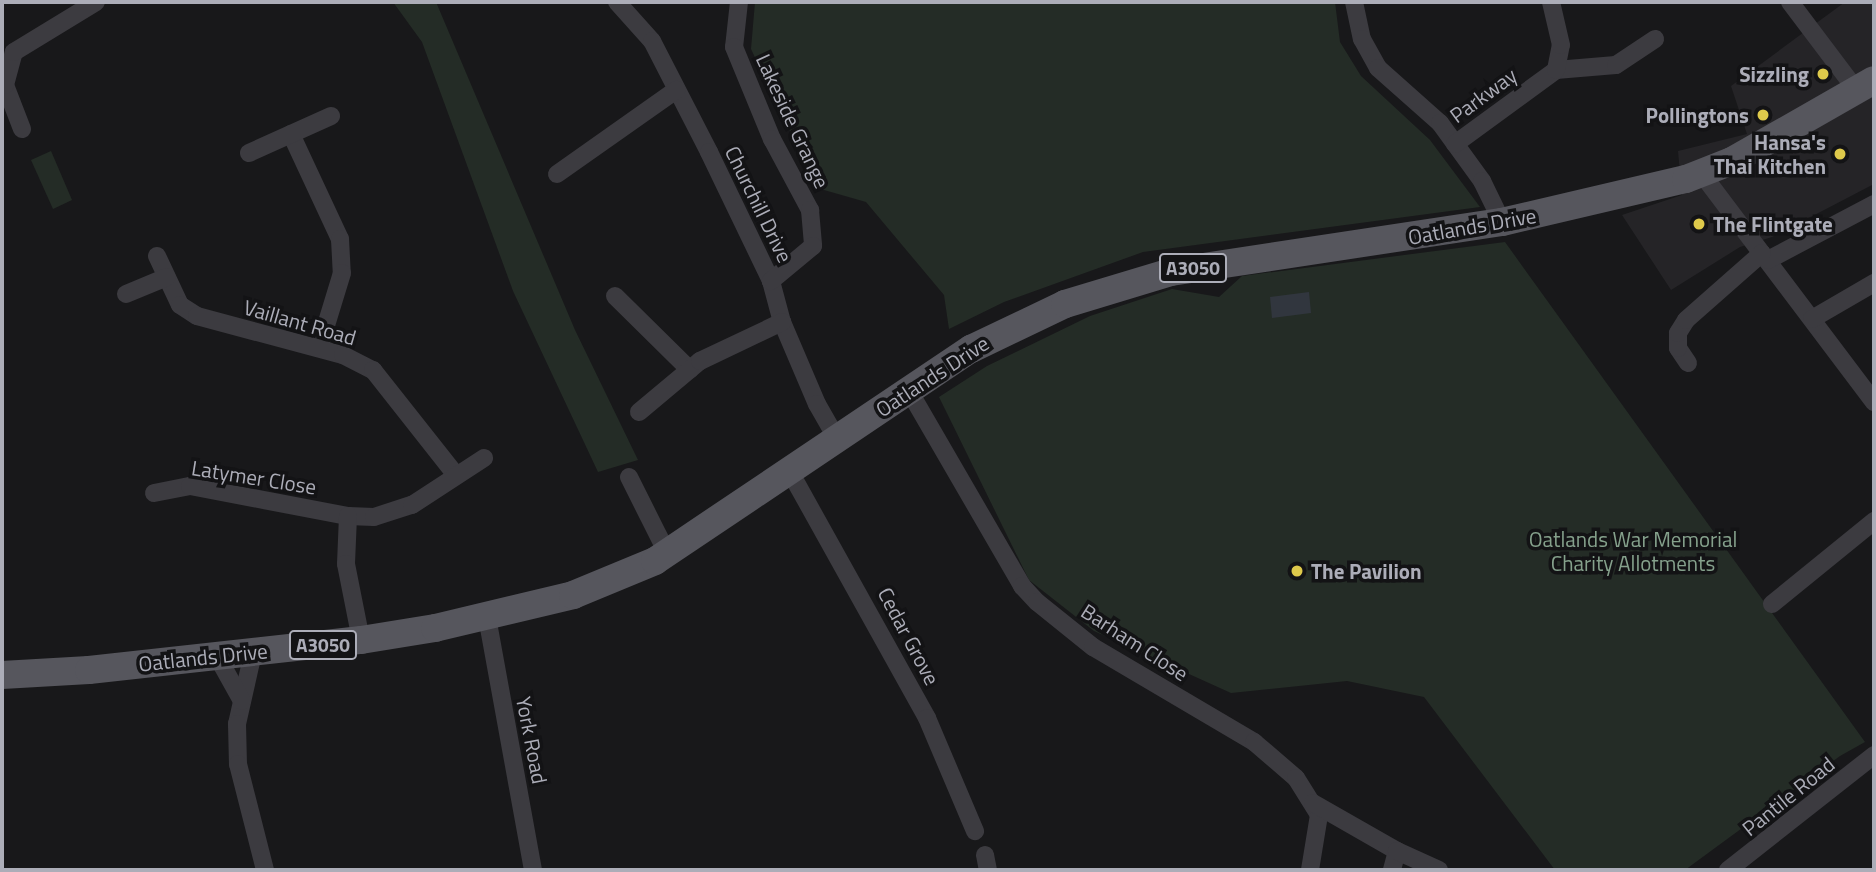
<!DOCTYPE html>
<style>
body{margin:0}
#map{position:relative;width:1876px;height:872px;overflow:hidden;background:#18181a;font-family:"Titillium Web",sans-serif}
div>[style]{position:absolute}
.built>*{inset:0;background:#252427}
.green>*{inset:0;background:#242c26}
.water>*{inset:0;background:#31363e}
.minor>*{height:18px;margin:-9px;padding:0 9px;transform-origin:9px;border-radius:9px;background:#3c3b40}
.primary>*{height:28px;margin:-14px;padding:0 14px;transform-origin:14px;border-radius:14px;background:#56565d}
.dots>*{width:19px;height:19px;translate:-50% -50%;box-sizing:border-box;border:4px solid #131315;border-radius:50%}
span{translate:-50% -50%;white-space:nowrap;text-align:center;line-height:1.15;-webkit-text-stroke:7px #131315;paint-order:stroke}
.shield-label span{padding:2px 5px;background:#131315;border:2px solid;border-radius:5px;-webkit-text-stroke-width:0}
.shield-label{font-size:19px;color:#acadb8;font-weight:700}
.poi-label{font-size:21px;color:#acadb8;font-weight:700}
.right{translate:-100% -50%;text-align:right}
.left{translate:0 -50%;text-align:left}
.street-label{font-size:21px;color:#acadb8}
.park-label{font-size:21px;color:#85a18c}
.frame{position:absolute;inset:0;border:4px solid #acadb8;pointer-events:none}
</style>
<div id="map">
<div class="built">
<div style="clip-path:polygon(1845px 2px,1874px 2px,1874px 184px,1772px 237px,1740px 247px,1671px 290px,1622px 215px,1682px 195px,1678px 151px,1747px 134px,1731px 86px)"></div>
</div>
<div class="green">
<div style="clip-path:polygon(393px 2px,436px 2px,575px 330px,638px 460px,598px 472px,513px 291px,422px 42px)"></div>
<div style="clip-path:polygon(755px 2px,1335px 2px,1340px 42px,1361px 76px,1430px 140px,1480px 207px,1143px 252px,1004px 302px,949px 329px,944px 295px,866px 202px,817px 188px,751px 49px)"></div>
<div style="clip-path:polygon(51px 151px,72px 200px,53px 209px,31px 160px)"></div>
<div style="clip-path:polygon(1505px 242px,1865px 742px,1840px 756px,1685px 870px,1555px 870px,1424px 697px,1347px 681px,1231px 693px,1094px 631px,1029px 580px,939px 397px,987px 366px,1090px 316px,1172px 289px,1219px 297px,1242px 276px)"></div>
</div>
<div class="water">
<div style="clip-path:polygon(1309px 292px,1311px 313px,1272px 318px,1270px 297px)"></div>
</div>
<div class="minor">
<div style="left:617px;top:2px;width:52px;rotate:48.1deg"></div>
<div style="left:652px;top:41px;width:125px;rotate:62.8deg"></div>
<div style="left:709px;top:152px;width:143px;rotate:64.3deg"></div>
<div style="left:771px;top:281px;width:42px;rotate:75deg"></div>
<div style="left:782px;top:322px;width:89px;rotate:66.9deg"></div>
<div style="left:817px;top:404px;width:40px;rotate:60.3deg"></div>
<div style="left:739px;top:2px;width:45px;rotate:96.3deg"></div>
<div style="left:734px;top:47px;width:100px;rotate:67.6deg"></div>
<div style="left:772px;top:139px;width:81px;rotate:61.8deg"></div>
<div style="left:810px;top:210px;width:36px;rotate:85deg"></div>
<div style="left:813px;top:246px;width:55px;rotate:140.2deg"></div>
<div style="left:1354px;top:2px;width:38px;rotate:78deg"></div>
<div style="left:1362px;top:39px;width:33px;rotate:61deg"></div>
<div style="left:1378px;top:68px;width:83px;rotate:41.6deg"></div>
<div style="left:1440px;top:123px;width:72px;rotate:54.1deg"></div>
<div style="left:1482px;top:181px;width:46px;rotate:64deg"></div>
<div style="left:1790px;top:2px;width:111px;rotate:53deg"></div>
<div style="left:1556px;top:70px;width:60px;rotate:-4.8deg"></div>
<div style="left:1616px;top:65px;width:47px;rotate:-33.7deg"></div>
<div style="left:22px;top:129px;width:47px;rotate:-111.1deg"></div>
<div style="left:5px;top:85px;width:34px;rotate:-75deg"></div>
<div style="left:14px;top:52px;width:96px;rotate:-31.4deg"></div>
<div style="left:291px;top:134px;width:116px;rotate:65deg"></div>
<div style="left:340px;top:239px;width:34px;rotate:87deg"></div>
<div style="left:342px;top:273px;width:78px;rotate:107deg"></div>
<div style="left:1455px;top:144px;width:125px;rotate:-36.2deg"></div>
<div style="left:1556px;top:70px;width:25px;rotate:-79deg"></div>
<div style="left:1561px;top:45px;width:44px;rotate:-103.1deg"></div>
<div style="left:249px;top:153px;width:90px;rotate:-24.3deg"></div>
<div style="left:557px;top:174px;width:146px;rotate:-35.2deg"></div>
<div style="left:1702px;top:174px;width:286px;rotate:53deg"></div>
<div style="left:157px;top:256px;width:54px;rotate:64.9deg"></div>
<div style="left:180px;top:305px;width:20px;rotate:33deg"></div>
<div style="left:197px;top:316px;width:151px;rotate:15deg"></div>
<div style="left:343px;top:355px;width:34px;rotate:27deg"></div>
<div style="left:373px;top:370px;width:132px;rotate:51.7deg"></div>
<div style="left:1768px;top:260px;width:120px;rotate:-27.8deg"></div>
<div style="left:126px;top:294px;width:44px;rotate:-22.5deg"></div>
<div style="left:615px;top:296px;width:105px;rotate:44.6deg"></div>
<div style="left:1812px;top:319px;width:72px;rotate:-30.1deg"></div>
<div style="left:1688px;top:363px;width:18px;rotate:-124deg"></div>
<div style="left:1678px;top:348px;width:15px;rotate:-90deg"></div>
<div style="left:1678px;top:333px;width:15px;rotate:-58deg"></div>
<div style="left:1686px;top:320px;width:101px;rotate:-41.4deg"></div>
<div style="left:908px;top:389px;width:228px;rotate:59.9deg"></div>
<div style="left:1022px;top:586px;width:22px;rotate:47deg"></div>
<div style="left:1037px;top:602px;width:72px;rotate:38.8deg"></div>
<div style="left:1093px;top:647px;width:187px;rotate:30.5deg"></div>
<div style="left:1254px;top:742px;width:55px;rotate:40.6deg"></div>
<div style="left:1296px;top:778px;width:44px;rotate:58.1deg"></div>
<div style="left:1319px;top:815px;width:56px;rotate:99.3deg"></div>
<div style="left:639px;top:412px;width:80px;rotate:-39.9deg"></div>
<div style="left:700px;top:361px;width:91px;rotate:-25.4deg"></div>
<div style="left:789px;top:470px;width:284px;rotate:60.9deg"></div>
<div style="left:927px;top:718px;width:123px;rotate:67deg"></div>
<div style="left:629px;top:477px;width:85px;rotate:63.4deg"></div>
<div style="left:154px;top:493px;width:37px;rotate:-11deg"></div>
<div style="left:190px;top:486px;width:161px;rotate:10.8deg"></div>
<div style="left:348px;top:516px;width:26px;rotate:2deg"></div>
<div style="left:374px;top:517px;width:40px;rotate:-18deg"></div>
<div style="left:412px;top:505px;width:86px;rotate:-33.1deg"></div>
<div style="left:348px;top:516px;width:48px;rotate:92.4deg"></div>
<div style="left:346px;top:564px;width:77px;rotate:78.8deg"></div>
<div style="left:1772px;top:604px;width:132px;rotate:-39.1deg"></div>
<div style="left:487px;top:617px;width:257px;rotate:79.7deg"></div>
<div style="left:253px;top:653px;width:73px;rotate:102.7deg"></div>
<div style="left:237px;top:724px;width:40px;rotate:88.6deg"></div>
<div style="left:238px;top:764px;width:109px;rotate:75.7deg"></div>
<div style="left:217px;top:656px;width:51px;rotate:60.9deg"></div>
<div style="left:1313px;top:803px;width:97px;rotate:29.7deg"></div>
<div style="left:1397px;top:851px;width:20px;rotate:105deg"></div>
<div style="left:1397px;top:851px;width:46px;rotate:24.3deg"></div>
<div style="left:985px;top:855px;width:15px;rotate:79deg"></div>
<div style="left:1728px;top:870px;width:186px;rotate:-38.2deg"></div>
</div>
<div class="primary">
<div style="left:2px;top:675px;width:87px;rotate:-3.3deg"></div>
<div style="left:89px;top:670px;width:274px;rotate:-6.3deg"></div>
<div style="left:361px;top:640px;width:75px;rotate:-9.2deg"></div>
<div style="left:435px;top:628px;width:142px;rotate:-13.4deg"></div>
<div style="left:573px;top:595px;width:89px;rotate:-22.5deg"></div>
<div style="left:655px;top:561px;width:381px;rotate:-33.9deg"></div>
<div style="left:971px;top:349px;width:104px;rotate:-25.6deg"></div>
<div style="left:1065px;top:304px;width:111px;rotate:-16.8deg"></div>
<div style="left:1171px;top:272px;width:335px;rotate:-8.6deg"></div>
<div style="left:1502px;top:222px;width:189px;rotate:-13.2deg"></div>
<div style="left:1686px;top:179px;width:49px;rotate:-21.4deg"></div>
<div style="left:1732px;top:161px;width:163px;rotate:-29.7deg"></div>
</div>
<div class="dots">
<div style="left:1823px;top:74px;background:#dec94b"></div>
<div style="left:1763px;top:115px;background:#dec94b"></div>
<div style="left:1840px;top:154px;background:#dec94b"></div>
<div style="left:1699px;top:224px;background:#dec94b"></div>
<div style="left:1297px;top:571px;background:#dec94b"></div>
</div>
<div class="shield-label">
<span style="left:1193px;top:268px">A3050</span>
<span style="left:323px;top:645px">A3050</span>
</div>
<div class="poi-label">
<span class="right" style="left:1809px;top:74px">Sizzling</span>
<span class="right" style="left:1749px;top:115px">Pollingtons</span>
<span class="right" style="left:1826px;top:154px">Hansa's<br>Thai Kitchen</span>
<span class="left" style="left:1713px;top:224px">The Flintgate</span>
<span class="left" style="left:1311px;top:571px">The Pavilion</span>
</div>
<div class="street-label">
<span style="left:1483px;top:95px;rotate:-36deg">Parkway</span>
<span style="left:793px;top:121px;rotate:65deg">Lakeside Grange</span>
<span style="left:759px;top:204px;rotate:64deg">Churchill Drive</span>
<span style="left:1472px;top:226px;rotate:-10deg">Oatlands Drive</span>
<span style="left:300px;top:322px;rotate:16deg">Vaillant Road</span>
<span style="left:932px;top:376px;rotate:-33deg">Oatlands Drive</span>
<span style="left:254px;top:477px;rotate:9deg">Latymer Close</span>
<span style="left:909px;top:636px;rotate:62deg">Cedar Grove</span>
<span style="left:1135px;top:642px;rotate:33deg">Barham Close</span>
<span style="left:203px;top:657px;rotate:-6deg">Oatlands Drive</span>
<span style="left:532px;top:740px;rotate:79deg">York Road</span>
<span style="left:1788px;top:796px;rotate:-39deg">Pantile Road</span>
</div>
<div class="park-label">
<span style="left:1633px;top:551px">Oatlands War Memorial<br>Charity Allotments</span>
</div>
<div class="frame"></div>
</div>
